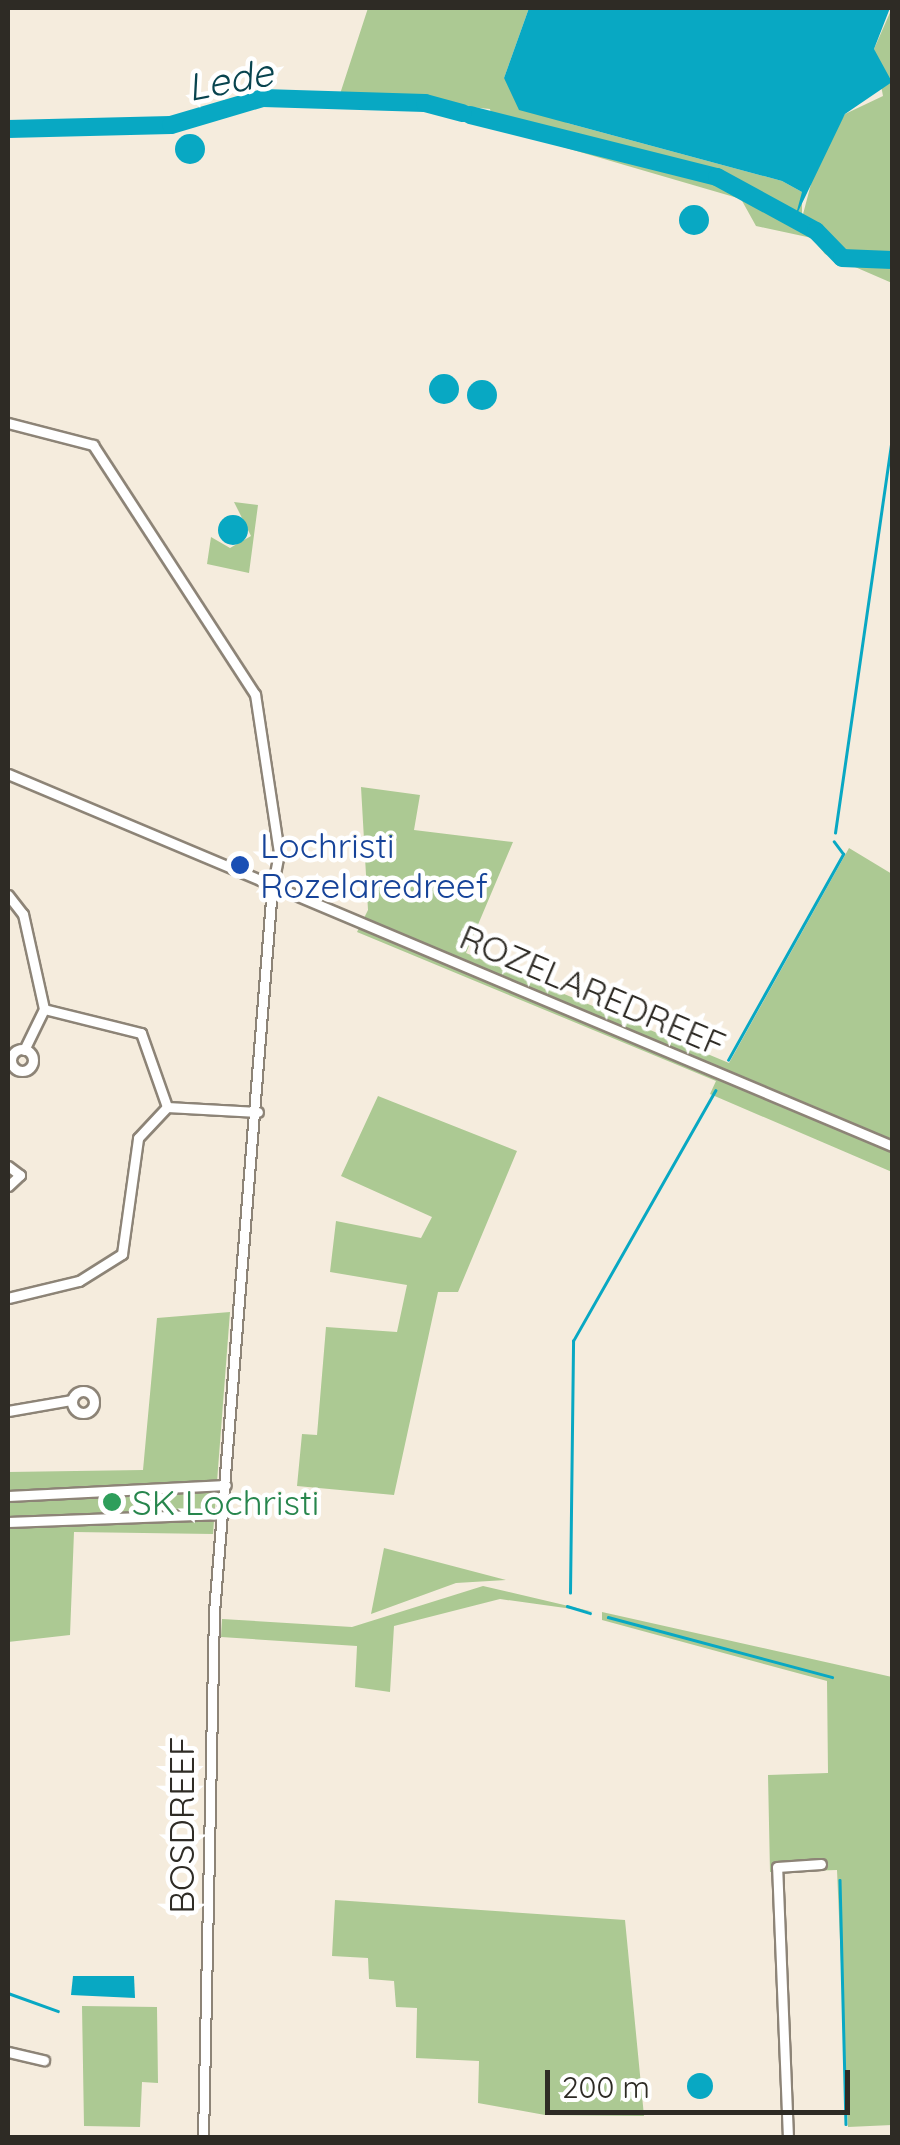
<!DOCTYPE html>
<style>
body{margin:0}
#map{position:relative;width:900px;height:2145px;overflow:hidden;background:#f5ecdd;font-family:Quicksand,sans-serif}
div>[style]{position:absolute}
.green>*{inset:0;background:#acc993}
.water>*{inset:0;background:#08a8c3}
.round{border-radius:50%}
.stream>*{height:2.5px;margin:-1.25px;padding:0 1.25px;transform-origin:1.25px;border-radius:1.25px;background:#08a8c3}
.river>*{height:18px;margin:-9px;padding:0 9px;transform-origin:9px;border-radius:9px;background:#08a8c3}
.roads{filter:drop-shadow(2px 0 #8d8477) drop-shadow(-2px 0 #8d8477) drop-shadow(0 2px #8d8477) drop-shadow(0 -2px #8d8477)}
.street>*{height:9px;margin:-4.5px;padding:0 4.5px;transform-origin:4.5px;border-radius:4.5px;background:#fff}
.street>.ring{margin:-4.5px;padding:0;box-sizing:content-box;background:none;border:9px solid #fff;border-radius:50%}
.dots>*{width:28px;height:28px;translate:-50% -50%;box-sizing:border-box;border:5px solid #fff;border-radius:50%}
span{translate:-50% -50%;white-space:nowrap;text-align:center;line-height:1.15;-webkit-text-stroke:9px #fff;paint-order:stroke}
.transit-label{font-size:35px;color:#164399}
.left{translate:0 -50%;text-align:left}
.street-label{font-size:35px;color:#2e2b25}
.leisure-label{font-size:35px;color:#27864d}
.water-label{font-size:38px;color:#08444f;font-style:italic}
.frame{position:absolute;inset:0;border:10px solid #2e2b25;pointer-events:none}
.scale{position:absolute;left:545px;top:2070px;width:305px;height:45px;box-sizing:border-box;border:5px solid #2e2b25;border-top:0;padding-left:12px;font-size:30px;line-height:35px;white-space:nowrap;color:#2e2b25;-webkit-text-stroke:8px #fff;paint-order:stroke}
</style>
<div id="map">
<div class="green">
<div style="clip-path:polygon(368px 8px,529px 8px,504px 78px,567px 123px,782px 181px,802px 192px,802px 218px,816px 165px,845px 114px,883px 96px,874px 49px,892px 8px,892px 283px,825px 254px,812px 238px,756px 226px,741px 199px,494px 127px,490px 109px,340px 94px)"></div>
<div style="clip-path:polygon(234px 502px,258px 505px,249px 573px,207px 564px,211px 537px,230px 548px,251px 536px)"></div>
<div style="clip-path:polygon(361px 787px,420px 795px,414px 830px,513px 842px,466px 953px,729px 1063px,849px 848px,892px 874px,892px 1172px,710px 1094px,716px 1081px,357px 932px,368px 910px)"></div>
<div style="clip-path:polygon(378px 1096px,517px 1151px,458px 1292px,438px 1292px,394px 1495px,297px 1486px,302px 1434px,317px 1435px,326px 1327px,397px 1332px,407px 1285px,330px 1272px,336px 1221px,421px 1238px,432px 1217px,341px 1176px)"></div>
<div style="clip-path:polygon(230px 1312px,213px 1534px,74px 1532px,70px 1635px,8px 1642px,8px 1472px,143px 1470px,157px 1318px)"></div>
<div style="clip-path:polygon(384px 1548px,506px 1580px,456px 1583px,371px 1614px)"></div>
<div style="clip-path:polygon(483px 1586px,594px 1612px,500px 1599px,394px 1626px,390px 1692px,355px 1687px,357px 1646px,221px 1637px,222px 1619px,352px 1627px)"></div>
<div style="clip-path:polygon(602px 1612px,892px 1677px,892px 2125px,848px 2127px,837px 1870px,770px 1872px,768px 1775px,828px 1773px,827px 1681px,602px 1620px)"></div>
<div style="clip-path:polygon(335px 1900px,625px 1920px,644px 2116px,545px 2115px,478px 2103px,479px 2061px,416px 2058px,417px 2008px,396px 2007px,394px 1981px,369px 1979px,368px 1958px,332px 1956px)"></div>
<div style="clip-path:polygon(82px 2006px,157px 2007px,158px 2083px,142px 2082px,140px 2127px,84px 2126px)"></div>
</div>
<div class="water">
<div style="clip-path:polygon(529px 8px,890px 8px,874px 49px,892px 82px,845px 114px,795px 218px,802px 192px,782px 181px,519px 110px,504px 78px)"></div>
<div class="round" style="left:175px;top:134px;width:30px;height:30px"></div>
<div class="round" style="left:679px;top:205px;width:30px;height:30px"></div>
<div class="round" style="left:429px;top:374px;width:30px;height:30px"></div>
<div class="round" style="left:467px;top:380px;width:30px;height:30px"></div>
<div class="round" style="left:218px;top:515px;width:30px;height:30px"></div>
<div style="clip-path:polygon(73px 1976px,134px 1976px,135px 1998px,71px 1995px)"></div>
<div class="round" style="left:687px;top:2073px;width:26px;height:26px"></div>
</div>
<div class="stream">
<div style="left:835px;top:833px;width:399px;rotate:-81.8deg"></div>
<div style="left:728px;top:1060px;width:236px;rotate:-60.8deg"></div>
<div style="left:843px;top:854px;width:15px;rotate:-127deg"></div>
<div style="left:570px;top:1593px;width:252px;rotate:-89.3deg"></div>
<div style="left:573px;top:1341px;width:288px;rotate:-60.4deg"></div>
<div style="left:567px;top:1606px;width:24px;rotate:17deg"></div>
<div style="left:608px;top:1617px;width:232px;rotate:15deg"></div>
<div style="left:840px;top:1880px;width:244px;rotate:88.6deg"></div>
<div style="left:8px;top:1993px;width:53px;rotate:19.8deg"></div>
</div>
<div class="river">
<div style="left:470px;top:115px;width:255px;rotate:14.1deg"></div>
<div style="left:717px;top:177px;width:113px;rotate:28.6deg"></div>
<div style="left:816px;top:231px;width:37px;rotate:46deg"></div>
<div style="left:842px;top:258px;width:50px;rotate:2.3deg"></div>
<div style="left:8px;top:129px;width:163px;rotate:-1.4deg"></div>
<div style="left:171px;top:125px;width:96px;rotate:-16.4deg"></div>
<div style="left:263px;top:98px;width:162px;rotate:1.8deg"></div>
<div style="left:425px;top:103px;width:39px;rotate:15deg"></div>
</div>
<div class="roads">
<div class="street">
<div style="left:8px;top:423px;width:88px;rotate:14.5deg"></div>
<div style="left:93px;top:445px;width:297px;rotate:57deg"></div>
<div style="left:255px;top:694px;width:161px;rotate:81.4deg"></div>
<div style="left:279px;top:853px;width:36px;rotate:101deg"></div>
<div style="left:8px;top:774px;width:959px;rotate:22.82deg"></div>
<div style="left:8px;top:895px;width:24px;rotate:52deg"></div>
<div style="left:23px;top:914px;width:97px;rotate:77.5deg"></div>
<div style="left:44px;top:1009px;width:100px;rotate:13.9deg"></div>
<div style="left:141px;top:1033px;width:78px;rotate:70.6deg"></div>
<div class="ring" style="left:11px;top:1049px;width:13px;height:13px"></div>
<div style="left:24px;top:1050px;width:46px;rotate:-64deg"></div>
<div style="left:167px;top:1107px;width:91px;rotate:3.1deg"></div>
<div style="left:8px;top:1166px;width:15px;rotate:37deg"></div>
<div style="left:20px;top:1175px;width:16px;rotate:137deg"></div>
<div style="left:8px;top:1298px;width:73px;rotate:-13.5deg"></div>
<div style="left:79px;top:1281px;width:51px;rotate:-32.1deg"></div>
<div style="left:122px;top:1254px;width:117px;rotate:-82.1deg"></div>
<div style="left:138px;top:1138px;width:42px;rotate:-46.9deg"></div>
<div class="ring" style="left:72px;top:1391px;width:13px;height:13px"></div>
<div style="left:8px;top:1411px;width:65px;rotate:-9.8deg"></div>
<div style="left:8px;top:1496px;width:218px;rotate:-2.9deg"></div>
<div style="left:8px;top:1522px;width:215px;rotate:-2.1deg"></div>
<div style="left:8px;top:2052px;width:37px;rotate:13deg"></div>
<div style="left:203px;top:2138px;width:526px;rotate:-88.8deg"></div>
<div style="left:214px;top:1612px;width:726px;rotate:-85.42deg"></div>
<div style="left:788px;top:2138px;width:271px;rotate:-92.3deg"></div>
<div style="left:777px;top:1867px;width:44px;rotate:-3.9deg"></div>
</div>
</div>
<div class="dots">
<div style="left:240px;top:865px;background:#1a4fb4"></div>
<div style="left:112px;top:1502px;background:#2e9e5b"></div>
</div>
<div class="transit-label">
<span class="left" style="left:260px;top:865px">Lochristi<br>Rozelaredreef</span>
</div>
<div class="street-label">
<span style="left:593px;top:990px;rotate:23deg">ROZELAREDREEF</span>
<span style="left:181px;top:1825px;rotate:-90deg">BOSDREEF</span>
</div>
<div class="leisure-label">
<span class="left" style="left:132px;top:1502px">SK Lochristi</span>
</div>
<div class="water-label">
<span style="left:230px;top:80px;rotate:-11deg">Lede</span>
</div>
<div class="frame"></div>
<div class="scale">200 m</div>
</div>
